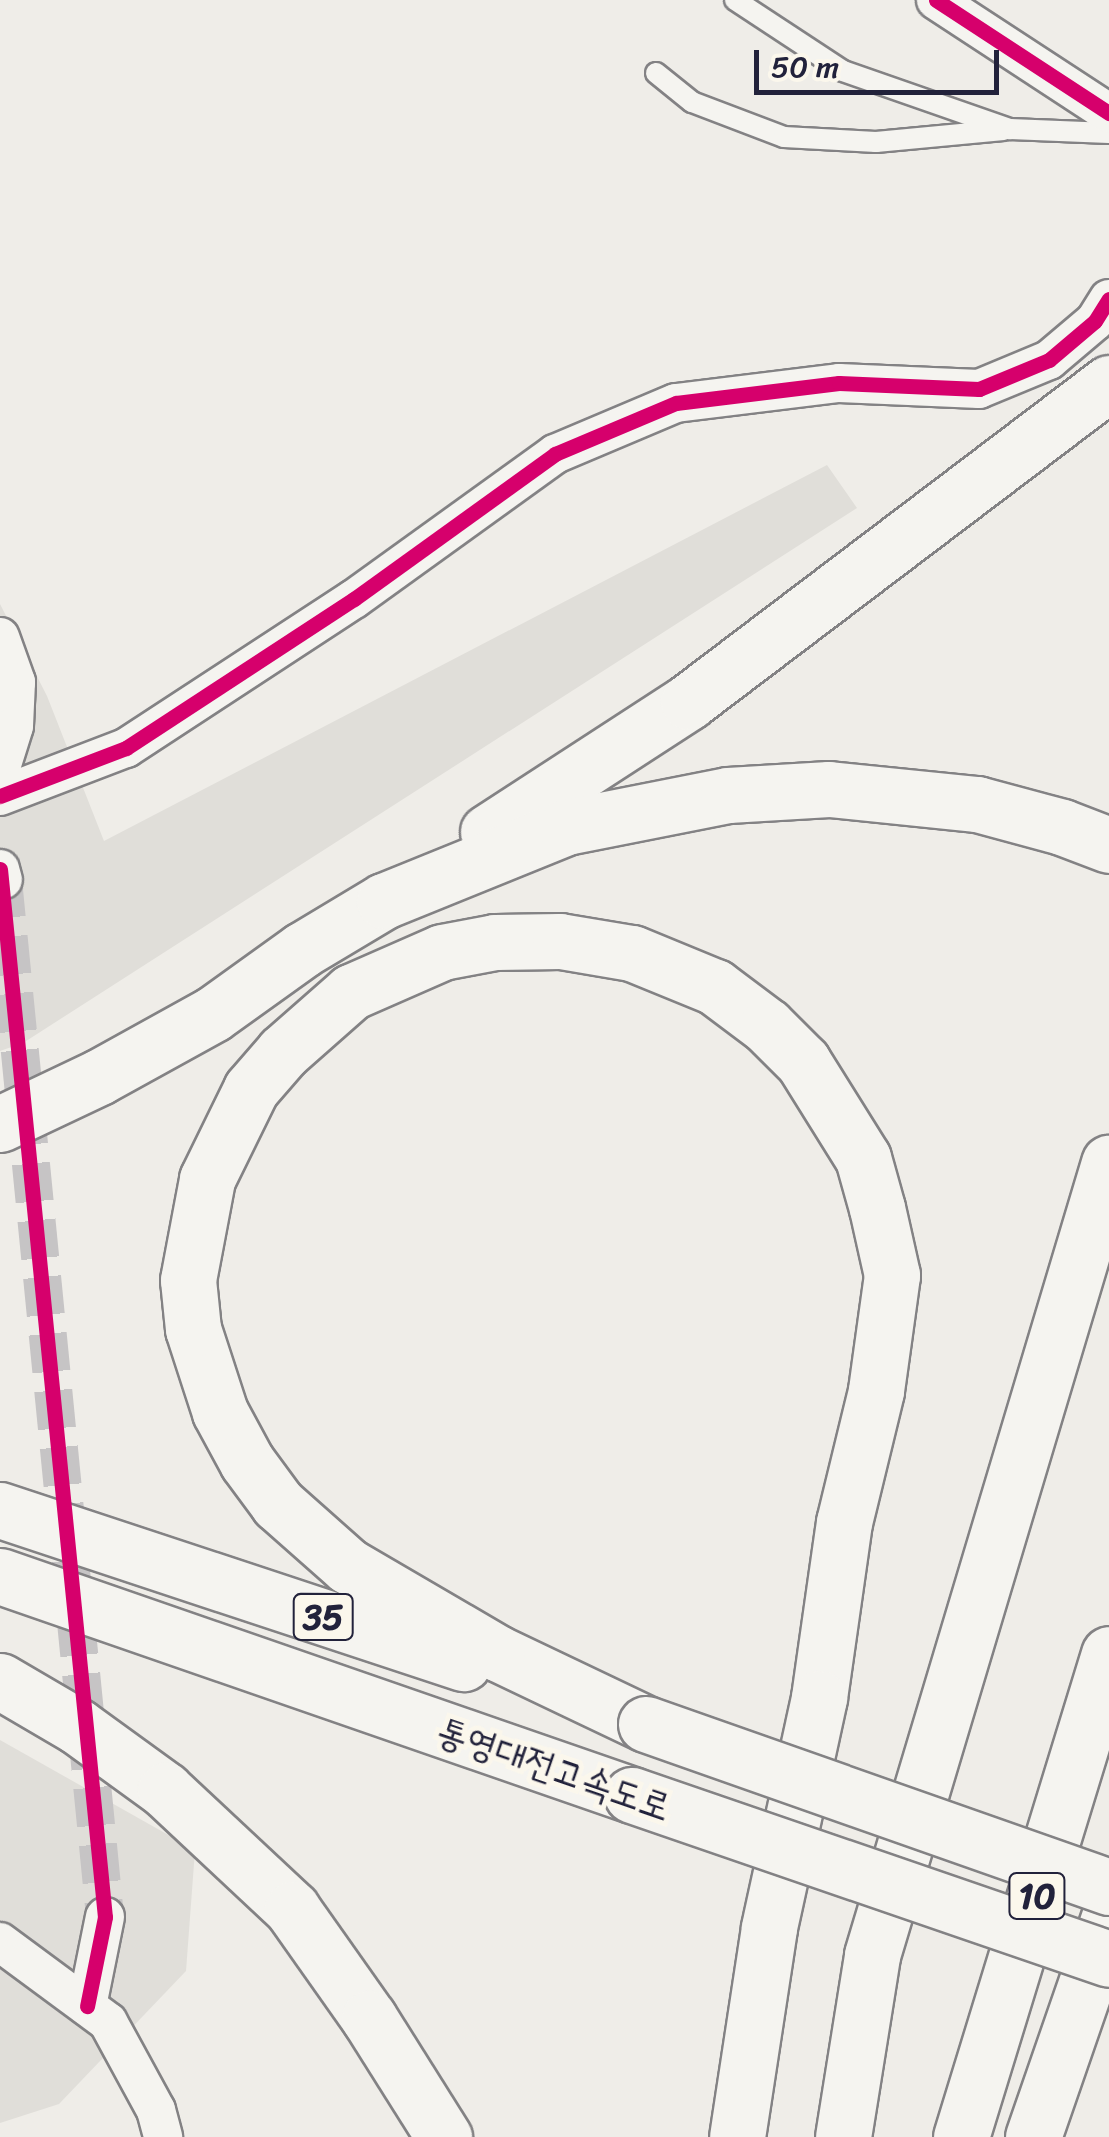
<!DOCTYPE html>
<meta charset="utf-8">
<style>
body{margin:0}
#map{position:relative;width:1109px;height:2137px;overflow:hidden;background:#efede8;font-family:Sriracha,"Poor Story",sans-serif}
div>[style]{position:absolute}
.green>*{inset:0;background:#e0ded9}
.minor-tunnel>*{height:38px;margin-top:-19px;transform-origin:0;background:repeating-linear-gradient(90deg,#c6c4c5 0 38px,transparent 0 57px)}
.roads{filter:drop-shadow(2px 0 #838284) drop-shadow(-2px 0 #838284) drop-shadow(0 2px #838284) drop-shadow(0 -2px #838284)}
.service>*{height:20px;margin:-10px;padding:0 10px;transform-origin:10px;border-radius:10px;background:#f5f4f0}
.minor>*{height:38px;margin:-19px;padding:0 19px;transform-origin:19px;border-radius:19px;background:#f5f4f0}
.motorway>*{height:55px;margin:-27.5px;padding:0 27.5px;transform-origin:27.5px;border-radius:27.5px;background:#f5f4f0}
.bridges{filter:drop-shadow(2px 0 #838284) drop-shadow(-2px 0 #838284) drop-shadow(0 2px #838284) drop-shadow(0 -2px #838284)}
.motorway-bridge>*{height:55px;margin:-27.5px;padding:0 27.5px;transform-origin:27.5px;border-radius:27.5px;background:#f5f4f0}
.cycleway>*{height:15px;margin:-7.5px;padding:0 7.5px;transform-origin:7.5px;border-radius:7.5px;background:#d6006c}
span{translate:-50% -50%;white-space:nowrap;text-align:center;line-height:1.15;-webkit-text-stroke:10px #fbf7ec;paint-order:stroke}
.shield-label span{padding:2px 8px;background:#fbf7ec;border:2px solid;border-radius:8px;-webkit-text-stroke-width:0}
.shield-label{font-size:35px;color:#22223b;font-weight:700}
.street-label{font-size:38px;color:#22223b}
.scale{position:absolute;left:754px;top:50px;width:245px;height:45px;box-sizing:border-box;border:5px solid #22223b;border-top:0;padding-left:12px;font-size:30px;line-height:35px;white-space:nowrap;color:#22223b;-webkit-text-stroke:8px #fbf7ec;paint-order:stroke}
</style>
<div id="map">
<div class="green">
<div style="clip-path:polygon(827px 465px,857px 508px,23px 1043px,0 1051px,0 604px,47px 696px,104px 841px)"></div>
<div style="clip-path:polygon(0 1740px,195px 1850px,186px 1971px,59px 2104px,0 2123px)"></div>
</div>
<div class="minor-tunnel">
<div style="left:3px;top:880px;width:1042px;rotate:84.38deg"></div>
</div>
<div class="roads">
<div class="service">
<div style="left:735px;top:0;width:129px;rotate:33.3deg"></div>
<div style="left:843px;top:71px;width:177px;rotate:19.2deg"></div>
<div style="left:1010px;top:129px;width:99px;rotate:2.3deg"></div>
<div style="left:656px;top:73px;width:46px;rotate:38.9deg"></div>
<div style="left:692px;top:102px;width:98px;rotate:20.8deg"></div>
<div style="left:784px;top:137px;width:92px;rotate:3.1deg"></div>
<div style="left:876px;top:142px;width:128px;rotate:-5.4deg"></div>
</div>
<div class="minor">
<div style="left:936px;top:0;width:207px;rotate:33.2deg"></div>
<div style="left:0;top:637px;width:48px;rotate:70.4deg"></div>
<div style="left:16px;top:682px;width:44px;rotate:92.6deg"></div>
<div style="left:14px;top:726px;width:47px;rotate:107.3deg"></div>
<div style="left:0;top:796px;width:135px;rotate:-20.9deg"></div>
<div style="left:126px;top:748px;width:272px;rotate:-33.2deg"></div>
<div style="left:354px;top:599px;width:248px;rotate:-35.8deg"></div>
<div style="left:555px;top:454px;width:131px;rotate:-22.9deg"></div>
<div style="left:676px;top:403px;width:164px;rotate:-7deg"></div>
<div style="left:839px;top:383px;width:140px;rotate:2.5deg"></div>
<div style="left:979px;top:389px;width:76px;rotate:-22.5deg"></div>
<div style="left:1049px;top:360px;width:60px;rotate:-40.3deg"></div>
<div style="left:1095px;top:321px;width:26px;rotate:-58deg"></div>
<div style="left:0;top:869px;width:11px;rotate:75deg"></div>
<div style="left:0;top:1942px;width:134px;rotate:36.5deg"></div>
<div style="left:108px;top:2022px;width:100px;rotate:61.4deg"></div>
<div style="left:156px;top:2110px;width:28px;rotate:75deg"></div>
<div style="left:87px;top:2006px;width:91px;rotate:-78.6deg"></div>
</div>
<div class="motorway">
<div style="left:488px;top:832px;width:239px;rotate:-33deg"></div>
<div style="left:688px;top:702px;width:528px;rotate:-37.15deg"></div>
<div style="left:0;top:1124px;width:110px;rotate:-25.4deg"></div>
<div style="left:99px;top:1077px;width:130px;rotate:-28.9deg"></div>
<div style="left:213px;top:1014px;width:110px;rotate:-35.7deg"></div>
<div style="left:302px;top:950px;width:96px;rotate:-30.9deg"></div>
<div style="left:384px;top:901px;width:196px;rotate:-22.1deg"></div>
<div style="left:566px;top:827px;width:165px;rotate:-11.2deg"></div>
<div style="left:728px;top:795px;width:101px;rotate:-3.4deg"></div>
<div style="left:829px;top:789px;width:149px;rotate:5.8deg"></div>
<div style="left:977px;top:804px;width:88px;rotate:15.1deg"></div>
<div style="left:1062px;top:827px;width:50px;rotate:21deg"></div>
<div style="left:0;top:1510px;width:488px;rotate:18.3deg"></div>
<div style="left:0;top:1576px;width:669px;rotate:19.11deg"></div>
<div style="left:0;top:1681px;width:89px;rotate:30.3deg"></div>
<div style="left:77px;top:1726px;width:109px;rotate:36deg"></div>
<div style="left:165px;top:1790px;width:174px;rotate:43.1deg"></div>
<div style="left:292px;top:1909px;width:133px;rotate:54.8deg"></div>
<div style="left:369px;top:2018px;width:141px;rotate:57.8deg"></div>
<div style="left:646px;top:1724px;width:165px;rotate:-154.5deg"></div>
<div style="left:497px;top:1653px;width:173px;rotate:-149.7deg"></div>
<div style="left:348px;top:1566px;width:94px;rotate:-138.5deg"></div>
<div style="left:278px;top:1504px;width:52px;rotate:-126.4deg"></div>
<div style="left:247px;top:1462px;width:57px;rotate:-118.4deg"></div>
<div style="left:220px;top:1412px;width:87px;rotate:-108deg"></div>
<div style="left:193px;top:1329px;width:49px;rotate:-95.8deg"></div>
<div style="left:188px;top:1280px;width:103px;rotate:-79.3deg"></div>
<div style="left:207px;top:1179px;width:100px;rotate:-63.9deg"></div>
<div style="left:251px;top:1089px;width:49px;rotate:-49.1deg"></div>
<div style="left:283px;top:1052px;width:91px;rotate:-41.4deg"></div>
<div style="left:351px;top:992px;width:99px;rotate:-23.7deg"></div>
<div style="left:442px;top:952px;width:54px;rotate:-10.7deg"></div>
<div style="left:495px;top:942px;width:65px;rotate:-0.9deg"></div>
<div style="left:560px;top:941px;width:73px;rotate:9.5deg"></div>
<div style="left:632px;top:953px;width:90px;rotate:22.3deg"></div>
<div style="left:715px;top:987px;width:65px;rotate:36.9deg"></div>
<div style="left:767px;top:1026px;width:51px;rotate:45deg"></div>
<div style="left:803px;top:1062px;width:113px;rotate:58deg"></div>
<div style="left:863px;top:1158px;width:52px;rotate:74.4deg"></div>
<div style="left:877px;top:1208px;width:69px;rotate:77.4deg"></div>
<div style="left:892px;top:1275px;width:117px;rotate:97.9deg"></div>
<div style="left:876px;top:1391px;width:135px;rotate:103.7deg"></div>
<div style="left:844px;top:1522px;width:178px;rotate:98.1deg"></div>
<div style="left:819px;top:1698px;width:235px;rotate:102.3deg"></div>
<div style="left:769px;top:1928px;width:211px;rotate:98.7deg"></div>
<div style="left:843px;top:2137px;width:184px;rotate:-80.9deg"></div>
<div style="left:872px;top:1955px;width:827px;rotate:-73.34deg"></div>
<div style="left:961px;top:2137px;width:505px;rotate:-72.96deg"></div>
<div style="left:1033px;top:2137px;width:233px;rotate:-70.9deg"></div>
</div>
</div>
<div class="bridges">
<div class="motorway-bridge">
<div style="left:646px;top:1724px;width:491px;rotate:19.4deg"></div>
<div style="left:632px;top:1795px;width:504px;rotate:18.97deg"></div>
</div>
</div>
<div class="cycleway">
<div style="left:936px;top:0;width:207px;rotate:33.2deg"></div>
<div style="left:0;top:796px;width:135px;rotate:-20.9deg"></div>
<div style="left:126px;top:748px;width:272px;rotate:-33.2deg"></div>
<div style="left:354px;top:599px;width:248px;rotate:-35.8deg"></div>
<div style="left:555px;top:454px;width:131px;rotate:-22.9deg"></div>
<div style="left:676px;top:403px;width:164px;rotate:-7deg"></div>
<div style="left:839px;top:383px;width:140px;rotate:2.5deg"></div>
<div style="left:979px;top:389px;width:76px;rotate:-22.5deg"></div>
<div style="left:1049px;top:360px;width:60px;rotate:-40.3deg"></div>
<div style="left:1095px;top:321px;width:26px;rotate:-58deg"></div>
<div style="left:0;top:869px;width:1053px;rotate:84.28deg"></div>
<div style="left:105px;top:1917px;width:91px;rotate:101.4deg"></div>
</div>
<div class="shield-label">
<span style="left:323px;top:1617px">35</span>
<span style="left:1037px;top:1896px">10</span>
</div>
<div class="street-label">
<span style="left:554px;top:1769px;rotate:19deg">통영대전고속도로</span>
</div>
<div class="scale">50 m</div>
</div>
